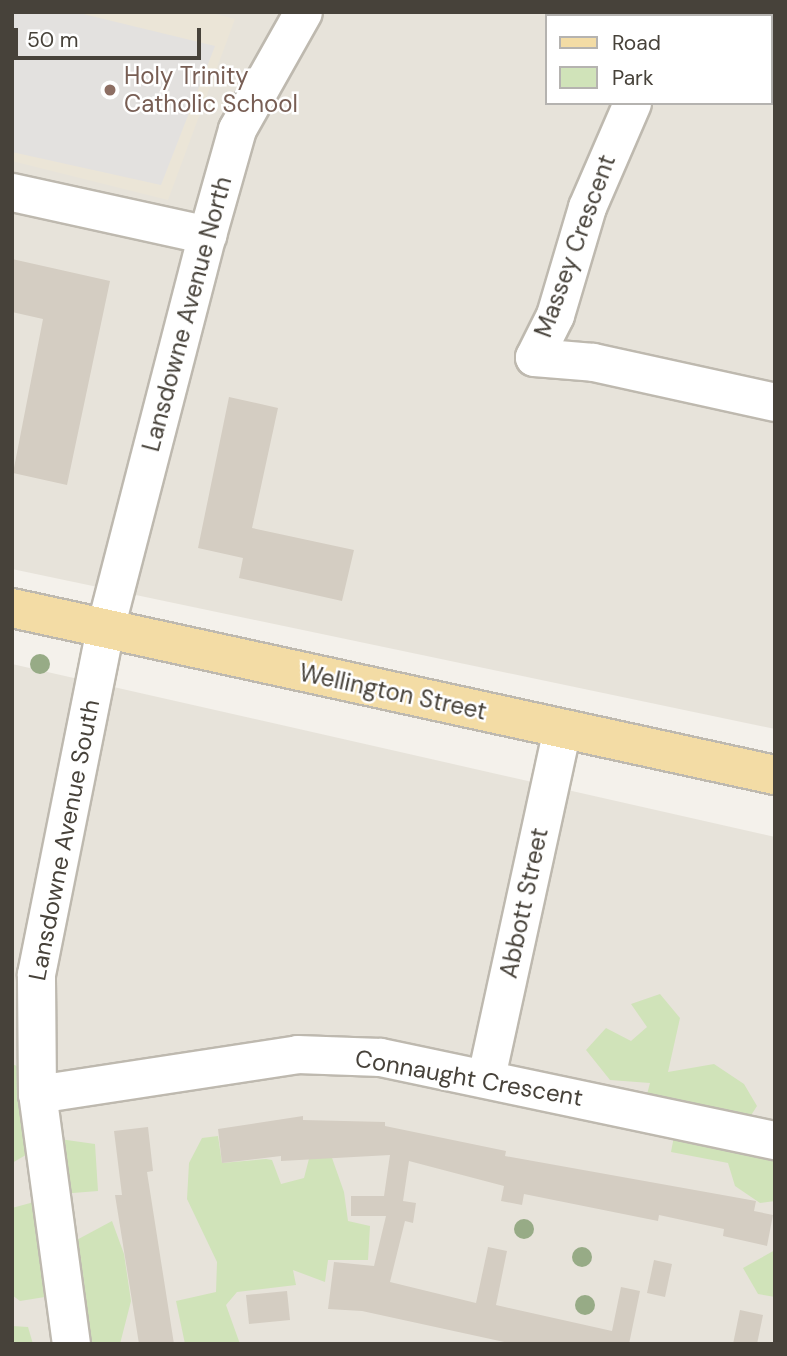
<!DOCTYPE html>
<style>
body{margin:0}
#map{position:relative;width:787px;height:1356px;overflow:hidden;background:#f4f1eb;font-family:"DM Sans",sans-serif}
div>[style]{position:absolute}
.residential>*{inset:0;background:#e7e3da}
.education>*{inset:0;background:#ebe5d7}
.green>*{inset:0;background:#d0e3b9}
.parking>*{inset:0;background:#e3e1df}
.building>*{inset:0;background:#d4cdc2}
.roads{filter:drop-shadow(2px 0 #beb9af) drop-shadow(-2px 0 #beb9af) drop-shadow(0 2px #beb9af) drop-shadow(0 -2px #beb9af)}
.minor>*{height:37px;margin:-18.5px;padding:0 18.5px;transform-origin:18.5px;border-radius:18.5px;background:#fff}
.major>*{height:38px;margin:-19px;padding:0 19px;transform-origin:19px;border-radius:19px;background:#f3dca5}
.trees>*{width:20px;height:20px;margin:-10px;border-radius:50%;background:#97ab86}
.dots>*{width:19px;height:19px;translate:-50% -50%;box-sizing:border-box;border:4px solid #fff;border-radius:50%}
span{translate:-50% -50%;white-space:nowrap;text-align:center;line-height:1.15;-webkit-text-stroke:5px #fff;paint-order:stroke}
.education-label{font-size:24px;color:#785e54}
.left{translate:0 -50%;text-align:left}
.street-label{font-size:24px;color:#47423a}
.frame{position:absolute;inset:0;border:14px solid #47423a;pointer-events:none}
.legend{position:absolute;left:545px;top:14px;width:228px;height:91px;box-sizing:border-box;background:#fff;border:2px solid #b5b3b0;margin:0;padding:9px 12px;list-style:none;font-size:21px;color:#47423a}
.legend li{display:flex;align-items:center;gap:14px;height:35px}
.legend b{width:35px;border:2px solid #b5b3b0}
.scale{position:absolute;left:14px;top:28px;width:187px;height:32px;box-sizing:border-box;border:4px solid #47423a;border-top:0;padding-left:9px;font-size:21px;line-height:24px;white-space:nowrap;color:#47423a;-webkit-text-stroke:5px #fff;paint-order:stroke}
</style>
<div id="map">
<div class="residential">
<div style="clip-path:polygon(evenodd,12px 12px,775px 12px,775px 729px,12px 569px,12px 12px,547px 16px,771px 16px,771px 103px,547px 103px,547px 16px)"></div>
<div style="clip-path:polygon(12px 664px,775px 837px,775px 1344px,12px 1344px)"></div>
</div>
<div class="education">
<div style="clip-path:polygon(12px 12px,207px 12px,235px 19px,168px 200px,12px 161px)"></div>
</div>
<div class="green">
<div style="clip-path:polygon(660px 994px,680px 1018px,668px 1072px,714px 1064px,744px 1084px,757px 1106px,750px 1117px,775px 1136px,775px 1201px,760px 1203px,735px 1186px,728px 1163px,671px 1152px,675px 1131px,641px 1117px,650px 1083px,610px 1080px,586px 1050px,606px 1028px,631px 1041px,647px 1027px,631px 1004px)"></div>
<div style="clip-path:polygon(12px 1064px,22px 1068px,38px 1136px,95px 1144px,98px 1191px,60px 1194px,31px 1152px,12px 1163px)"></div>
<div style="clip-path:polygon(218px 1136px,222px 1163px,266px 1159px,272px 1160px,281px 1184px,304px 1178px,312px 1147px,331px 1155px,344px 1192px,348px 1221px,370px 1226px,368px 1260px,328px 1260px,325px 1282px,293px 1270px,296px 1285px,237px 1292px,226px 1305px,240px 1344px,185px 1344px,176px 1301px,216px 1292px,217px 1262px,187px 1199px,189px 1163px,202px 1138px)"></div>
<div style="clip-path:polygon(34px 1202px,71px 1243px,112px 1221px,124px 1254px,131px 1301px,120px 1344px,88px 1344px,76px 1292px,20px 1301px,12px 1295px,12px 1208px)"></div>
<div style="clip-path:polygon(775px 1250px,775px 1297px,758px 1294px,743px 1268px)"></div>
<div style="clip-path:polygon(12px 1326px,28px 1327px,33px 1344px,12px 1344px)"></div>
</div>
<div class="parking">
<div style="clip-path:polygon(13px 12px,75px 12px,215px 46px,161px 185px,12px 152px)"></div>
</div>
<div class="building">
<div style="clip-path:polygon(12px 259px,110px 281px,67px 485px,13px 473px,43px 319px,12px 312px)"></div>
<div style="clip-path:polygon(229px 397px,278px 408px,252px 528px,354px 550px,342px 601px,239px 578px,243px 558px,198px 548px)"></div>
<div style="clip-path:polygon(303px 1116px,303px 1120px,385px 1122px,385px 1126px,506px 1151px,505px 1156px,756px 1201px,754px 1211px,773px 1215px,767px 1246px,723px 1236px,724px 1229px,659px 1215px,658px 1221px,524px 1194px,522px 1205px,501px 1201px,504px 1186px,409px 1161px,403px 1201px,416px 1203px,413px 1223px,405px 1221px,390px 1282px,476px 1303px,488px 1247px,507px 1251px,496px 1305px,612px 1331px,621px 1287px,640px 1291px,629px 1344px,513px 1344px,362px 1311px,328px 1309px,334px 1262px,374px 1266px,386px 1216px,351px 1216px,351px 1196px,384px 1196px,390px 1155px,281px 1161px,281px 1156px,222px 1163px,218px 1129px)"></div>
<div style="clip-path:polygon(148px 1127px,153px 1171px,147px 1172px,174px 1344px,139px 1344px,115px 1195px,122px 1195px,114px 1131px)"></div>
<div style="clip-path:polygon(654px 1260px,672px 1264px,665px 1297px,647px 1293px)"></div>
<div style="clip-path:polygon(287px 1291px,290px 1320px,249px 1324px,246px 1295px)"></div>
<div style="clip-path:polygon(740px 1310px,763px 1315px,757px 1344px,733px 1344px)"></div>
</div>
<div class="roads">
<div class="minor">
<div style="left:753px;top:12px;width:7px;rotate:34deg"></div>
<div style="left:679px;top:16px;width:4px;rotate:-63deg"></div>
<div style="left:632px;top:103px;width:113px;rotate:113.4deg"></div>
<div style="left:587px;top:207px;width:113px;rotate:106.5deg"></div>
<div style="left:555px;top:315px;width:47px;rotate:116.6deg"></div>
<div style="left:534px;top:357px;width:59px;rotate:4.8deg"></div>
<div style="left:593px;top:362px;width:186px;rotate:12.4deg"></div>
<div style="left:12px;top:192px;width:200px;rotate:12.4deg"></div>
<div style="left:486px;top:1077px;width:356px;rotate:-77.7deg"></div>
<div style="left:37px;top:1094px;width:263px;rotate:-8.7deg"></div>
<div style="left:297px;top:1054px;width:83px;rotate:2.1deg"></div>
<div style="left:380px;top:1057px;width:404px;rotate:11.9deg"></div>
<div style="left:71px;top:1344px;width:252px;rotate:-97.7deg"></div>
<div style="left:37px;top:1094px;width:120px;rotate:-90.5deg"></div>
<div style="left:36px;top:974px;width:353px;rotate:-78.7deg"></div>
<div style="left:105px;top:628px;width:406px;rotate:-75.5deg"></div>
<div style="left:207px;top:235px;width:110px;rotate:-74.2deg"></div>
<div style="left:237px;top:129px;width:134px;rotate:-60.6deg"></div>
</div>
<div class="major">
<div style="left:12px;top:608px;width:781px;rotate:12.35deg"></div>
</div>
</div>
<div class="trees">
<div style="left:40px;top:664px"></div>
<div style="left:524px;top:1229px"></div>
<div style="left:582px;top:1257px"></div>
<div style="left:585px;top:1305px"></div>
</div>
<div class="dots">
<div style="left:110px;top:90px;background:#8d6e63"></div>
</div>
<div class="education-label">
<span class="left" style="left:124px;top:90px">Holy Trinity<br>Catholic School</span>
</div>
<div class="street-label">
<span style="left:575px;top:246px;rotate:-70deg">Massey Crescent</span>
<span style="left:187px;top:314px;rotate:-75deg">Lansdowne Avenue North</span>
<span style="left:393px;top:692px;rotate:12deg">Wellington Street</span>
<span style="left:64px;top:840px;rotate:-79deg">Lansdowne Avenue South</span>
<span style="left:524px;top:903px;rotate:-78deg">Abbott Street</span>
<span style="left:469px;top:1078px;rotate:10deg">Connaught Crescent</span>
</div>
<div class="frame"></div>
<ul class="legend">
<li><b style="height:9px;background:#f3dca5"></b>Road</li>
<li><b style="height:19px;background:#d0e3b9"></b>Park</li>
</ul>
<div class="scale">50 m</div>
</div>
